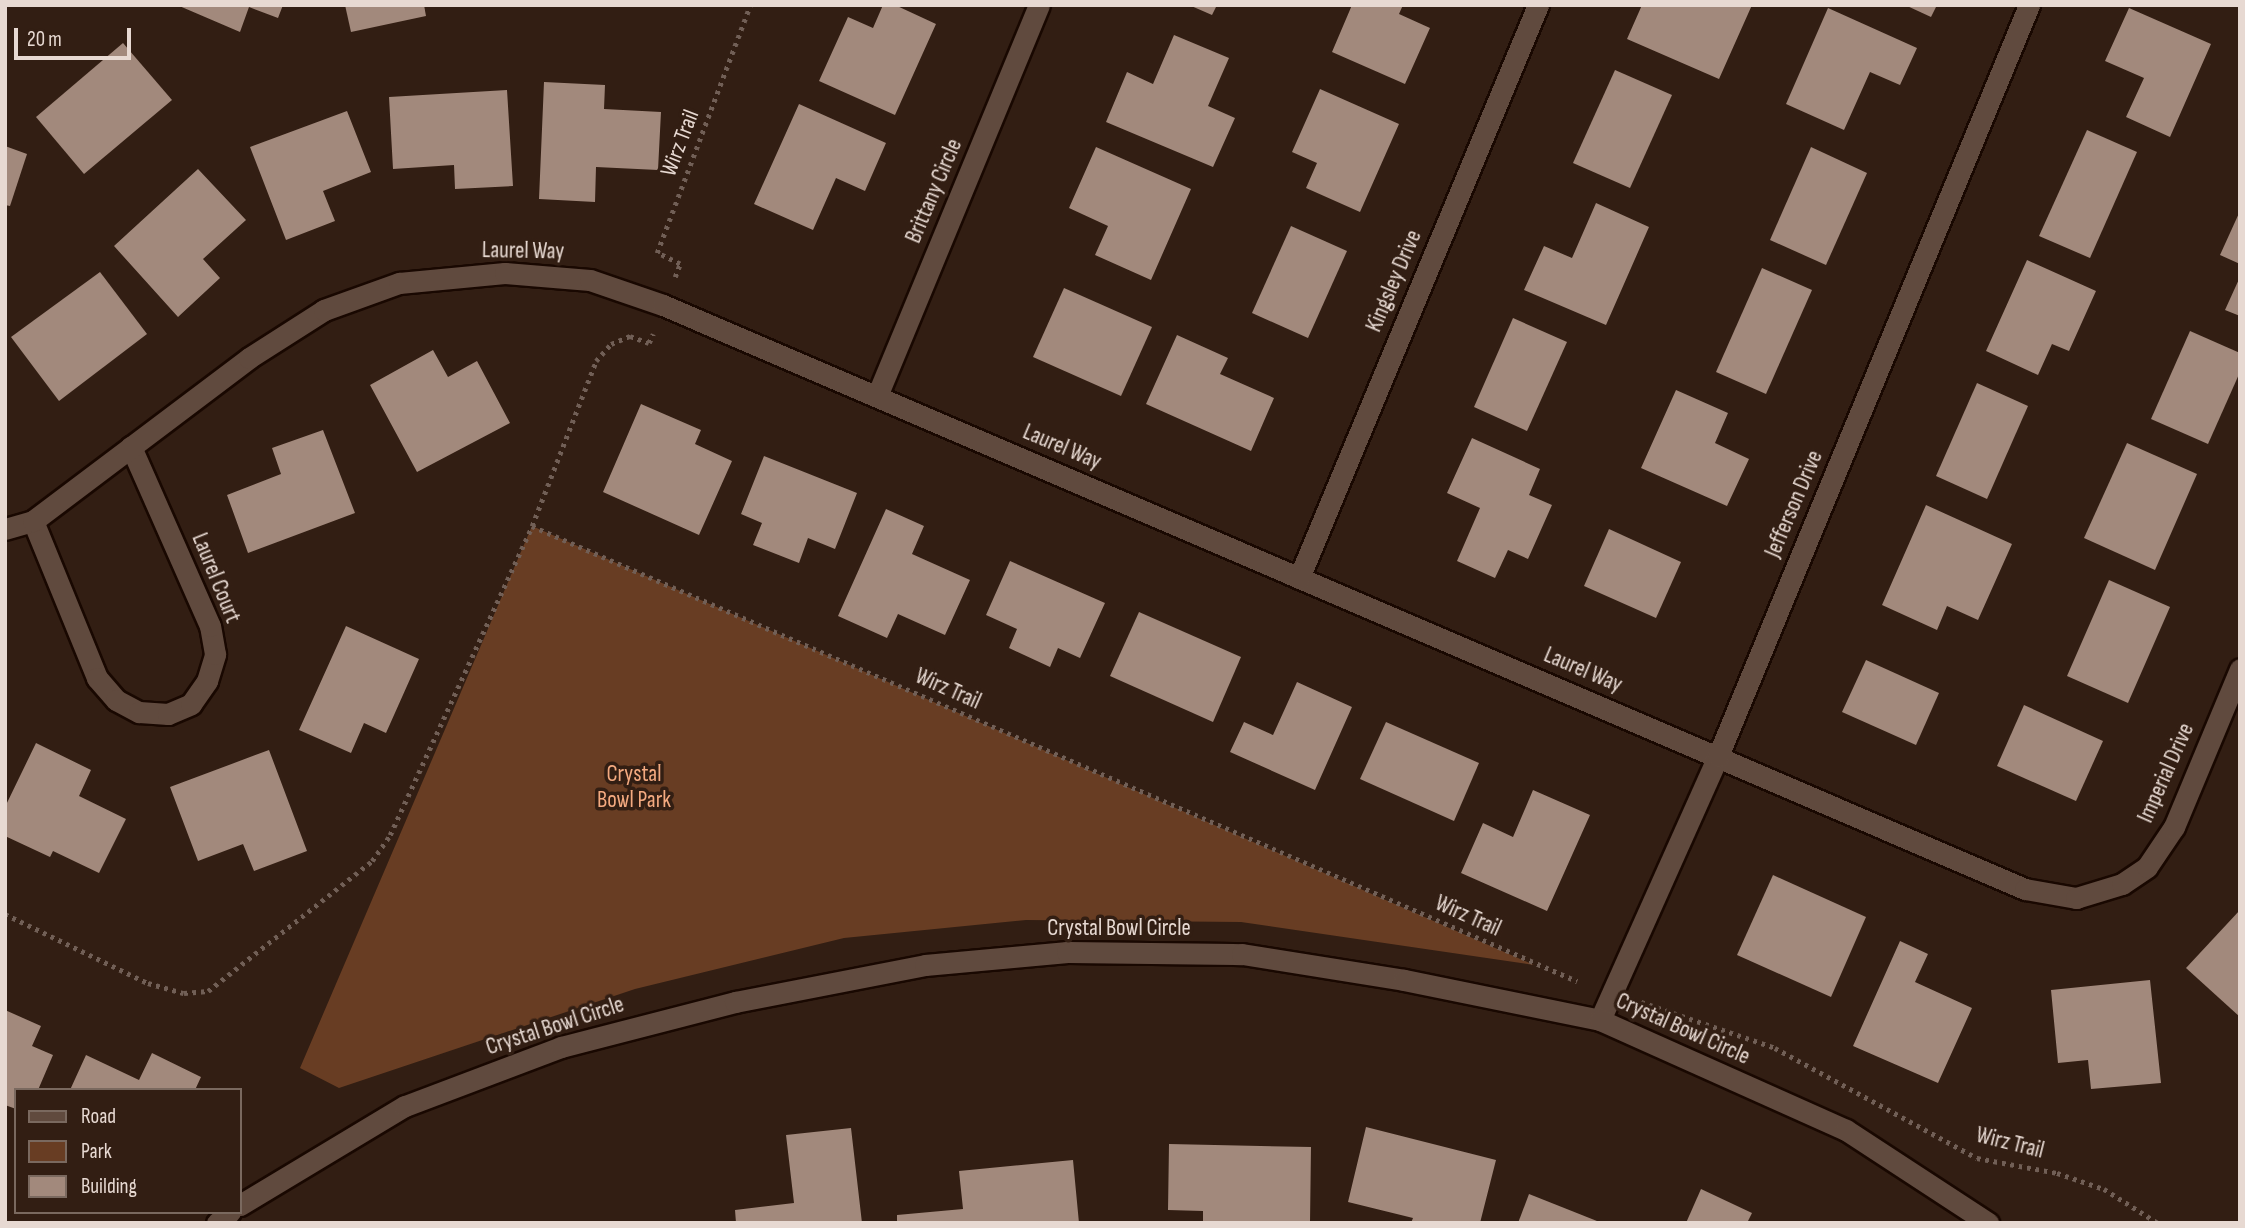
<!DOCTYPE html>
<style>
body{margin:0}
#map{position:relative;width:2245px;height:1228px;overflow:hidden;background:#321e13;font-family:"Sofia Sans Condensed",sans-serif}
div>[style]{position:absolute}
.green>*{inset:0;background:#683d23}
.building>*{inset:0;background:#a2897c}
.path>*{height:4.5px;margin-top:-2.25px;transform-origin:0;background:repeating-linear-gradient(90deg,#715f56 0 3.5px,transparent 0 8.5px)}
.roads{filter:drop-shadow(2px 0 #190801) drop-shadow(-2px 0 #190801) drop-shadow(0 2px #190801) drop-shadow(0 -2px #190801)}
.street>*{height:21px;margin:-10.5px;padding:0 10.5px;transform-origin:10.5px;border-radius:10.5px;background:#604a3e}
span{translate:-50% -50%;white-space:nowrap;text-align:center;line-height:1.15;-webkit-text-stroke:7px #321e13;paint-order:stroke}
.street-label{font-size:23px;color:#e7d9d2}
.park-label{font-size:23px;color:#f4aa80}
.frame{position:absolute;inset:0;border:7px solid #e7d9d2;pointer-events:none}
.legend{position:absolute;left:14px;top:1088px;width:228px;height:126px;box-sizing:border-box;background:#321e13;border:2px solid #7a695f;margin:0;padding:9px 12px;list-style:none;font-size:21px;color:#e7d9d2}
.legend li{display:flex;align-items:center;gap:14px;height:35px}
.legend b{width:35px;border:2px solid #7a695f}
.scale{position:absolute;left:14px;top:28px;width:117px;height:32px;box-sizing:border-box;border:4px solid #e7d9d2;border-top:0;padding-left:9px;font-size:21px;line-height:24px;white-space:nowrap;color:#e7d9d2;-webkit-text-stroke:5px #321e13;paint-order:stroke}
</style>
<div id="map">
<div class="green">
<div style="clip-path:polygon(532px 526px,1534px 965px,1241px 922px,1026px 920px,844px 938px,635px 989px,339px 1088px,300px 1068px)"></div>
</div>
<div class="building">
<div style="clip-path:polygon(177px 5px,283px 5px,278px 18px,249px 7px,240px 32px)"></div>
<div style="clip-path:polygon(345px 5px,424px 5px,426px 16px,351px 32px)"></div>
<div style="clip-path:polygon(883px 5px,895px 5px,936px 24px,895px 115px,819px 81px,848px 17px,873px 28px)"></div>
<div style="clip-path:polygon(1189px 5px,1217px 5px,1212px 15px)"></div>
<div style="clip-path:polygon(1352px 5px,1403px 5px,1399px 14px,1430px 28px,1405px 84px,1332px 52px)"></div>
<div style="clip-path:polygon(1642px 5px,1674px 6px,1752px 5px,1719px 79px,1627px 39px)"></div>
<div style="clip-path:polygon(1905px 5px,1937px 5px,1931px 17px)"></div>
<div style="clip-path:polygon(1828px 8px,1917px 48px,1900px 85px,1870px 72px,1844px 130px,1786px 104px)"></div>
<div style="clip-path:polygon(2129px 8px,2211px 44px,2170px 137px,2126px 117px,2144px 78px,2105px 61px)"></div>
<div style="clip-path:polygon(1174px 35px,1229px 58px,1208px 106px,1235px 118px,1213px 167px,1106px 122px,1127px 72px,1153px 84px)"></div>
<div style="clip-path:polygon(123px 43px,172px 100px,84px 174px,36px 117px)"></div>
<div style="clip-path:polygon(1615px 70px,1672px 95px,1630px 188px,1573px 163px)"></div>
<div style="clip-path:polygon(544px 82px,605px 85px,604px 109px,661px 112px,658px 170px,596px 167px,595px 202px,539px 199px)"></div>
<div style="clip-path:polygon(1320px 89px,1399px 124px,1360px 212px,1306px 188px,1317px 163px,1292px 152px)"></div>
<div style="clip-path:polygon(507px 90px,513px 186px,455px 189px,454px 165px,393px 169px,389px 97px)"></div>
<div style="clip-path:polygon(799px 104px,886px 143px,865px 191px,836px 178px,813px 230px,754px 204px)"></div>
<div style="clip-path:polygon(347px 111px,371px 172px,323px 191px,335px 221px,286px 240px,250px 147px)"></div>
<div style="clip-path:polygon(2087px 130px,2137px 152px,2090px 258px,2039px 236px)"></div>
<div style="clip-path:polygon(5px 146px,27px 154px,10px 206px,5px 205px)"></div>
<div style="clip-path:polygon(1096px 147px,1191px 189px,1151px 280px,1095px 255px,1108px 226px,1069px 208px)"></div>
<div style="clip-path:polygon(1811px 147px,1867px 173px,1826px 265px,1770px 240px)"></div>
<div style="clip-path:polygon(198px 169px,246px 220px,203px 259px,220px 278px,178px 317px,114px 246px)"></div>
<div style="clip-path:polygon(1596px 203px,1649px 227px,1606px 325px,1524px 290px,1544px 246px,1572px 258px)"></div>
<div style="clip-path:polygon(2240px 211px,2240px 264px,2220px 255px)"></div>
<div style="clip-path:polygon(1291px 226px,1347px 251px,1308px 338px,1252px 313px)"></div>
<div style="clip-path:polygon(2027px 260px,2096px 291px,2069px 351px,2052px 344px,2038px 375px,1986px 351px)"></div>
<div style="clip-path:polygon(1762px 268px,1812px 290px,1766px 394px,1716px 372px)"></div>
<div style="clip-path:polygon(100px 272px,147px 334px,59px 401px,11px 337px)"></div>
<div style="clip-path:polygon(2240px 277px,2240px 316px,2225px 310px)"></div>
<div style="clip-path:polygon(1064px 288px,1152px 327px,1121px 396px,1033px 357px)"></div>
<div style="clip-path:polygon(1513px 318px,1567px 342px,1527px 431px,1474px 407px)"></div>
<div style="clip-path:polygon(2190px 331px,2240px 353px,2240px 372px,2208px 444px,2151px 419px)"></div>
<div style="clip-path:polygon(1177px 335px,1228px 358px,1220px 374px,1274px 398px,1251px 451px,1146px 404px)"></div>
<div style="clip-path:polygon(433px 350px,448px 377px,477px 361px,510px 423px,417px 472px,370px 385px)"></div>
<div style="clip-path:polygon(1977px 383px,2028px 406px,1987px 499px,1936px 476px)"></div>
<div style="clip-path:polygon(1676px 390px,1728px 413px,1715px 443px,1749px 459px,1727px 506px,1641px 468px)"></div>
<div style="clip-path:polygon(641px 404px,701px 430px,695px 444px,732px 461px,699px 535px,603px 492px)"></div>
<div style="clip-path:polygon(323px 430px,355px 513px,248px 553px,227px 495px,281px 474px,272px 448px)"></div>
<div style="clip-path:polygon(1472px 438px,1540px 469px,1529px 495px,1552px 505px,1528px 559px,1508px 550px,1495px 578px,1457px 561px,1480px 508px,1447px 493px)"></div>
<div style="clip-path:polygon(2127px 443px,2197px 474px,2155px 570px,2084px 538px)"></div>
<div style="clip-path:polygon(764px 456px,857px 493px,835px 549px,808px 538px,799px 563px,753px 545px,762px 523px,741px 514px)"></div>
<div style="clip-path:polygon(1926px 505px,2012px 544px,1978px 620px,1947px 606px,1937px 630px,1882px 605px)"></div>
<div style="clip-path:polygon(886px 509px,924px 526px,912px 554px,970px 580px,945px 635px,898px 614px,887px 638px,838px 616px)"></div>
<div style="clip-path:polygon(1609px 529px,1681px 562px,1656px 618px,1584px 586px)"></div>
<div style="clip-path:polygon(1010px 561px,1105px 603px,1080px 658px,1058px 648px,1050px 667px,1009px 648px,1017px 629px,986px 615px)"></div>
<div style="clip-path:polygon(2109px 580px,2170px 607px,2128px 703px,2067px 676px)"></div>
<div style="clip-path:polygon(1139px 612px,1241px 657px,1213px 722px,1110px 676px)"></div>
<div style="clip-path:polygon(346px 626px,419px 659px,386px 733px,364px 723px,351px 753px,299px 730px)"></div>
<div style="clip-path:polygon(1866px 660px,1939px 693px,1916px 745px,1842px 712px)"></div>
<div style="clip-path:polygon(1297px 682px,1352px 707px,1315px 790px,1230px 752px,1244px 722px,1273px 735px)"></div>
<div style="clip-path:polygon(2024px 705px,2103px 741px,2076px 801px,1997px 766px)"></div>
<div style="clip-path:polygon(1386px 722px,1479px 763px,1454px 821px,1360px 779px)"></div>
<div style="clip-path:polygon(36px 743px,91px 770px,79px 796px,126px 819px,99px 873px,53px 851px,50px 857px,5px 836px,5px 807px)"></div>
<div style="clip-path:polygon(269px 750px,307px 851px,254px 871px,243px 844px,198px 861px,170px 787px)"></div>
<div style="clip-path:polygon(1533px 790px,1590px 815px,1547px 911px,1461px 873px,1483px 823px,1513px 837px)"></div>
<div style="clip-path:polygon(1773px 875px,1866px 917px,1831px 997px,1737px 955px)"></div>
<div style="clip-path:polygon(2240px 910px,2240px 1017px,2186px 968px)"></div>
<div style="clip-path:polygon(1900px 941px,1928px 954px,1915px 982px,1972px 1008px,1938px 1083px,1853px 1046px)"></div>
<div style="clip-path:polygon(2150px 980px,2161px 1083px,2091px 1089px,2088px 1060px,2058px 1063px,2051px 990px)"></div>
<div style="clip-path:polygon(5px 1010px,41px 1026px,32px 1046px,53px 1055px,38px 1090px,16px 1090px,16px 1109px,5px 1105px)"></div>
<div style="clip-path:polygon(152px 1053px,201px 1077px,195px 1090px,70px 1090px,86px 1055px,139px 1080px)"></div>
<div style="clip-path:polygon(1366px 1127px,1496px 1160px,1480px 1223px,1411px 1223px,1413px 1218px,1348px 1202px)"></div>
<div style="clip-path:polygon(851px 1128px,862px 1223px,736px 1223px,735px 1210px,794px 1203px,786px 1135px)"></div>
<div style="clip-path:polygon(1169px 1144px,1311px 1147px,1310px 1223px,1203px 1223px,1203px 1211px,1168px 1210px)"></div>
<div style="clip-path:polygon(1073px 1160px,1079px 1223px,897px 1223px,897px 1215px,963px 1209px,959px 1171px)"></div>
<div style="clip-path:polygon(1701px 1189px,1752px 1213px,1747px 1223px,1686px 1223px)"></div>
<div style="clip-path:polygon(1529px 1194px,1602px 1223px,1518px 1223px)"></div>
</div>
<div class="path">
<div style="left:675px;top:277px;width:14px;rotate:-69deg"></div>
<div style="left:680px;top:264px;width:25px;rotate:-154deg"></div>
<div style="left:657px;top:253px;width:265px;rotate:-69.4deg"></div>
<div style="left:532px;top:526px;width:1140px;rotate:23.53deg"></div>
<div style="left:5px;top:914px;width:159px;rotate:25.8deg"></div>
<div style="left:148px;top:983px;width:37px;rotate:16deg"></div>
<div style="left:184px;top:993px;width:24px;rotate:-5deg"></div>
<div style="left:208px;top:991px;width:209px;rotate:-38.4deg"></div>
<div style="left:372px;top:861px;width:32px;rotate:-55deg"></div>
<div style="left:390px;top:835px;width:340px;rotate:-65.3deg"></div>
<div style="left:532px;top:526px;width:177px;rotate:-68.8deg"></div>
<div style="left:596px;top:361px;width:23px;rotate:-49deg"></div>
<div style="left:611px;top:344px;width:21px;rotate:-23deg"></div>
<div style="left:630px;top:336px;width:20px;rotate:20deg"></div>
<div style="left:649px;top:343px;width:10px;rotate:-66deg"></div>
<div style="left:1641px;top:1002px;width:142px;rotate:18.9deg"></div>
<div style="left:1775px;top:1048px;width:230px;rotate:28.6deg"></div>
<div style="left:1977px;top:1158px;width:81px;rotate:10.6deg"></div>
<div style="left:2057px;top:1173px;width:50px;rotate:18.8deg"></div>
<div style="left:2104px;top:1189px;width:64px;rotate:32.2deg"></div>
</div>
<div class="roads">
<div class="street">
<div style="left:877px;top:396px;width:423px;rotate:-67.5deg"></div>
<div style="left:33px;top:521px;width:170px;rotate:67.8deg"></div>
<div style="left:97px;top:678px;width:29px;rotate:49deg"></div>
<div style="left:116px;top:700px;width:26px;rotate:28deg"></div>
<div style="left:139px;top:712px;width:29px;rotate:4deg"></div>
<div style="left:168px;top:714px;width:25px;rotate:-23deg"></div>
<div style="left:191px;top:704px;width:28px;rotate:-55deg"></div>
<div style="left:207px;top:681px;width:28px;rotate:-73deg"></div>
<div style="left:215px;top:654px;width:28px;rotate:-100deg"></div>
<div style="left:210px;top:626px;width:196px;rotate:-113.8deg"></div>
<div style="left:5px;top:529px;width:29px;rotate:-16deg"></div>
<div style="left:33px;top:521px;width:271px;rotate:-37deg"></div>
<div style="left:249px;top:358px;width:89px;rotate:-32.6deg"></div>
<div style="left:324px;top:310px;width:80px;rotate:-19.8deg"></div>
<div style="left:399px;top:283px;width:106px;rotate:-5.4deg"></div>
<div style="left:505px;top:273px;width:85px;rotate:4.7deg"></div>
<div style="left:590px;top:280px;width:77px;rotate:18.9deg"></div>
<div style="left:663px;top:305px;width:1482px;rotate:23.21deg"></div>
<div style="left:2025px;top:889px;width:52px;rotate:10deg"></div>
<div style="left:2076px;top:898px;width:48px;rotate:-16.9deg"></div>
<div style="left:2122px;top:884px;width:30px;rotate:-34deg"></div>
<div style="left:2147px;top:867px;width:48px;rotate:-56deg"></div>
<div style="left:2174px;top:827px;width:171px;rotate:-67.3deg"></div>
<div style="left:1299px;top:578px;width:621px;rotate:-67.36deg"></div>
<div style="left:1600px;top:1020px;width:289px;rotate:-65.9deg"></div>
<div style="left:1718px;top:756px;width:813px;rotate:-67.5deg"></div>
<div style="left:240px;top:1205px;width:192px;rotate:-31deg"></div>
<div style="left:405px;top:1106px;width:167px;rotate:-20.7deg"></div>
<div style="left:561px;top:1047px;width:180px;rotate:-14.5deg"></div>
<div style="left:735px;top:1002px;width:194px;rotate:-11deg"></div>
<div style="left:925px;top:965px;width:143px;rotate:-5.2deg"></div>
<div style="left:1067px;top:952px;width:175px;rotate:0.7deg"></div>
<div style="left:1242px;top:954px;width:164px;rotate:9.1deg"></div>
<div style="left:1404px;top:980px;width:200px;rotate:11.5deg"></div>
<div style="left:1600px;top:1020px;width:269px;rotate:24.1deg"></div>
<div style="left:1846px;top:1130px;width:170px;rotate:33.2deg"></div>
<div style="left:217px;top:1223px;width:17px;rotate:-40deg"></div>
</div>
</div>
<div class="street-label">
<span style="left:680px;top:143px;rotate:-69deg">Wirz Trail</span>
<span style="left:934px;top:191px;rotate:-67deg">Brittany Circle</span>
<span style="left:523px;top:251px;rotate:1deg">Laurel Way</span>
<span style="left:1394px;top:281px;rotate:-67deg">Kingsley Drive</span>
<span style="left:1062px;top:447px;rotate:23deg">Laurel Way</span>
<span style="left:1794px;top:504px;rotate:-67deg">Jefferson Drive</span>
<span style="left:216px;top:578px;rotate:68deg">Laurel Court</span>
<span style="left:1583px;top:670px;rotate:23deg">Laurel Way</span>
<span style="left:948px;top:689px;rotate:24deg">Wirz Trail</span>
<span style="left:2166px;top:773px;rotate:-66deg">Imperial Drive</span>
<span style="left:1468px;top:916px;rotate:24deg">Wirz Trail</span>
<span style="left:1119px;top:928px">Crystal Bowl Circle</span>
<span style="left:555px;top:1026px;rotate:-18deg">Crystal Bowl Circle</span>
<span style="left:1683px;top:1029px;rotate:24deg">Crystal Bowl Circle</span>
<span style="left:2010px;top:1143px;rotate:14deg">Wirz Trail</span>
</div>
<div class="park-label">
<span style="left:634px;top:787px">Crystal<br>Bowl Park</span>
</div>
<div class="frame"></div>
<ul class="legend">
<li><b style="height:9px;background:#604a3e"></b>Road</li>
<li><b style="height:19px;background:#683d23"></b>Park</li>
<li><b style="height:19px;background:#a2897c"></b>Building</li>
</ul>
<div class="scale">20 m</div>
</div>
